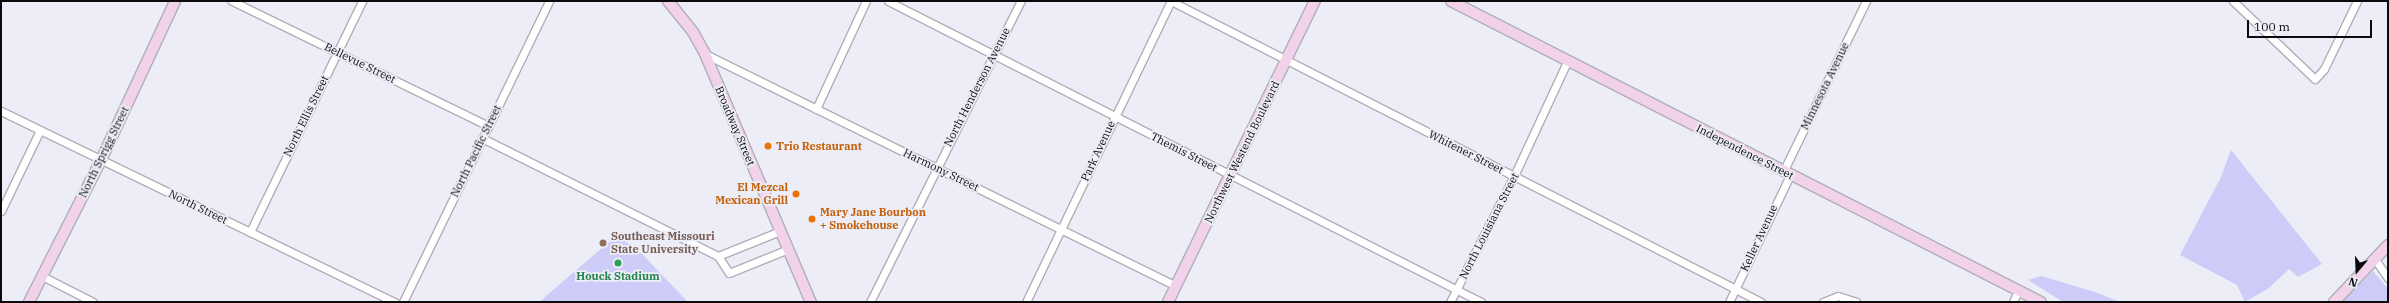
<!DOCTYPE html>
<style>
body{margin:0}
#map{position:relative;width:2389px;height:303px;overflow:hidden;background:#ededf7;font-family:"IBM Plex Serif",serif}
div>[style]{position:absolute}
.green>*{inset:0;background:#cdccf8}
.roads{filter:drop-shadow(1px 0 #afafb8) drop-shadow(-1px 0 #afafb8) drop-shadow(0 1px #afafb8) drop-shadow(0 -1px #afafb8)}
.street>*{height:7px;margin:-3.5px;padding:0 3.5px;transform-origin:3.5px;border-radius:3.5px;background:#fff}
.secondary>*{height:10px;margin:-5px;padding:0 5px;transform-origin:5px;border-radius:5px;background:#f2d1eb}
.dots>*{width:11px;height:11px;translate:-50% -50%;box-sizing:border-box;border:2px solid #ededf7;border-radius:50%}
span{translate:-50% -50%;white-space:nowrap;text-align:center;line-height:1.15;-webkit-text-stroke:3.5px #ededf7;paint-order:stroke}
.street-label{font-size:11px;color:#0b0b0e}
.food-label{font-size:11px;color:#c56008;font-weight:700}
.left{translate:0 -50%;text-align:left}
.right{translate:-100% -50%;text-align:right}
.education-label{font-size:11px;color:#785e54;font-weight:700}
.leisure-label{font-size:11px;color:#27864d;font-weight:700}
.frame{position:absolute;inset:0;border:2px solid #0b0b0e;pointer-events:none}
.north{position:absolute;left:2337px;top:251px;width:40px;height:40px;-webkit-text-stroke:3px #ededf7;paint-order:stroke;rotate:199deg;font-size:11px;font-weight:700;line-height:16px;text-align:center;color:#0b0b0e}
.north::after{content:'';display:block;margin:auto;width:14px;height:18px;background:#0b0b0e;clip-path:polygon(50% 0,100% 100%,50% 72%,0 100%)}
.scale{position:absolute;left:2247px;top:20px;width:125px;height:18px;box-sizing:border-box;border:2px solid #0b0b0e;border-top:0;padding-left:5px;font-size:12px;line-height:14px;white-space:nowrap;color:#0b0b0e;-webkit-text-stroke:3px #ededf7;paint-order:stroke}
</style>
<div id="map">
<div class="green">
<div style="clip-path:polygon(2231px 150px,2322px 264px,2298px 277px,2289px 269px,2269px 288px,2245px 302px,2237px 285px,2180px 255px,2220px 179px)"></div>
<div style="clip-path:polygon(617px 235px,642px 254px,688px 302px,539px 302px)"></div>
<div style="clip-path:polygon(2373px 271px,2388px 289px,2388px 302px,2342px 302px)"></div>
<div style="clip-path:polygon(2041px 276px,2095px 292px,2120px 302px,2063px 302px,2028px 280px)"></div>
</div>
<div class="roads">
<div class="street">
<div style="left:232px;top:1px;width:285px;rotate:26deg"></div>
<div style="left:888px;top:1px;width:665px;rotate:26.91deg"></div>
<div style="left:1171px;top:1px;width:662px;rotate:27.03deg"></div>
<div style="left:2233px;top:1px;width:113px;rotate:43.6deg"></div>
<div style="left:2315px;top:79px;width:13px;rotate:-48deg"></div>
<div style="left:2324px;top:69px;width:76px;rotate:-64.1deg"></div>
<div style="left:705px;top:54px;width:525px;rotate:26.22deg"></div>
<div style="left:816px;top:109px;width:119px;rotate:-65.2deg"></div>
<div style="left:1px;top:111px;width:438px;rotate:25.9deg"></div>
<div style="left:482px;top:138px;width:264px;rotate:26.6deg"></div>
<div style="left:718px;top:256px;width:20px;rotate:57deg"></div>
<div style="left:729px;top:273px;width:64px;rotate:-22.1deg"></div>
<div style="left:1783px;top:172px;width:190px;rotate:-64.1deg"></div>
<div style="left:1px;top:211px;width:90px;rotate:-64.3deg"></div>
<div style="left:250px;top:232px;width:257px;rotate:-64.1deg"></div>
<div style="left:718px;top:256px;width:67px;rotate:-22deg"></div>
<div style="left:2374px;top:258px;width:24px;rotate:55deg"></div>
<div style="left:42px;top:276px;width:57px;rotate:27deg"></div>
<div style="left:403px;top:302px;width:335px;rotate:-64.1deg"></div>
<div style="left:870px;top:302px;width:337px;rotate:-63.4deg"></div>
<div style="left:1026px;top:302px;width:334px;rotate:-64.3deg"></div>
<div style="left:1450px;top:302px;width:141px;rotate:-63.1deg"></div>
<div style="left:1514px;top:176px;width:126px;rotate:-65.1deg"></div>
<div style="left:1729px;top:302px;width:141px;rotate:-64.3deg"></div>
<div style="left:1823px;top:302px;width:16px;rotate:-22deg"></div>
<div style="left:1838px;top:296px;width:19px;rotate:18deg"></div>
<div style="left:2013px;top:302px;width:12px;rotate:-66deg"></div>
</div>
<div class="secondary">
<div style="left:668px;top:1px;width:40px;rotate:51deg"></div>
<div style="left:693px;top:32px;width:25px;rotate:61deg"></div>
<div style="left:705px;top:54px;width:270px;rotate:66.9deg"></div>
<div style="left:1451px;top:1px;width:662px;rotate:27.03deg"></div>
<div style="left:29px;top:302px;width:159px;rotate:-63.1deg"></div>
<div style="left:101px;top:160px;width:175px;rotate:-65deg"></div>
<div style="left:1168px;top:302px;width:335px;rotate:-64deg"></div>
<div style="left:2334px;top:302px;width:79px;rotate:-46.5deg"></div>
</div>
</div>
<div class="dots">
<div style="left:768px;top:146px;background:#e8710a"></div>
<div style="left:796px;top:194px;background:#e8710a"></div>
<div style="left:812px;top:219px;background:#e8710a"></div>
<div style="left:603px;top:243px;background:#8d6e63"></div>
<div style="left:618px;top:263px;background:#2e9e5b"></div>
</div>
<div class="street-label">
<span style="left:360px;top:63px;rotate:26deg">Bellevue Street</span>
<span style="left:1825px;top:86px;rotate:-64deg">Minnesota Avenue</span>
<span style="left:977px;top:87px;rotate:-63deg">North Henderson Avenue</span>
<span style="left:306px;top:116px;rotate:-64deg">North Ellis Street</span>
<span style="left:735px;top:126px;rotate:67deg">Broadway Street</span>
<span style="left:476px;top:151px;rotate:-64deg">North Pacific Street</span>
<span style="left:1098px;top:151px;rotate:-65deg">Park Avenue</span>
<span style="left:104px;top:152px;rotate:-64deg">North Sprigg Street</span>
<span style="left:1184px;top:152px;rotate:27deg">Themis Street</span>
<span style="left:1242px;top:152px;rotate:-64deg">Northwest Westend Boulevard</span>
<span style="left:1466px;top:152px;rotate:27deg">Whitener Street</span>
<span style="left:1745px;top:152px;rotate:27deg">Independence Street</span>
<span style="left:941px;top:170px;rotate:26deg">Harmony Street</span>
<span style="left:198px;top:207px;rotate:26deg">North Street</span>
<span style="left:1489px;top:226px;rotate:-63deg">North Louisiana Street</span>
<span style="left:1759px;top:238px;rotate:-65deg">Keller Avenue</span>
</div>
<div class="food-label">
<span class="left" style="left:776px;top:146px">Trio Restaurant</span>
<span class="right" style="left:788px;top:194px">El Mezcal<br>Mexican Grill</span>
<span class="left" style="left:820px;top:219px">Mary Jane Bourbon<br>+ Smokehouse</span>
</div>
<div class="education-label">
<span class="left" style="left:611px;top:243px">Southeast Missouri<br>State University</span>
</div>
<div class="leisure-label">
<span style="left:618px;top:276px">Houck Stadium</span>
</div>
<div class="frame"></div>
<div class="north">N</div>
<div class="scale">100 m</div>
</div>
